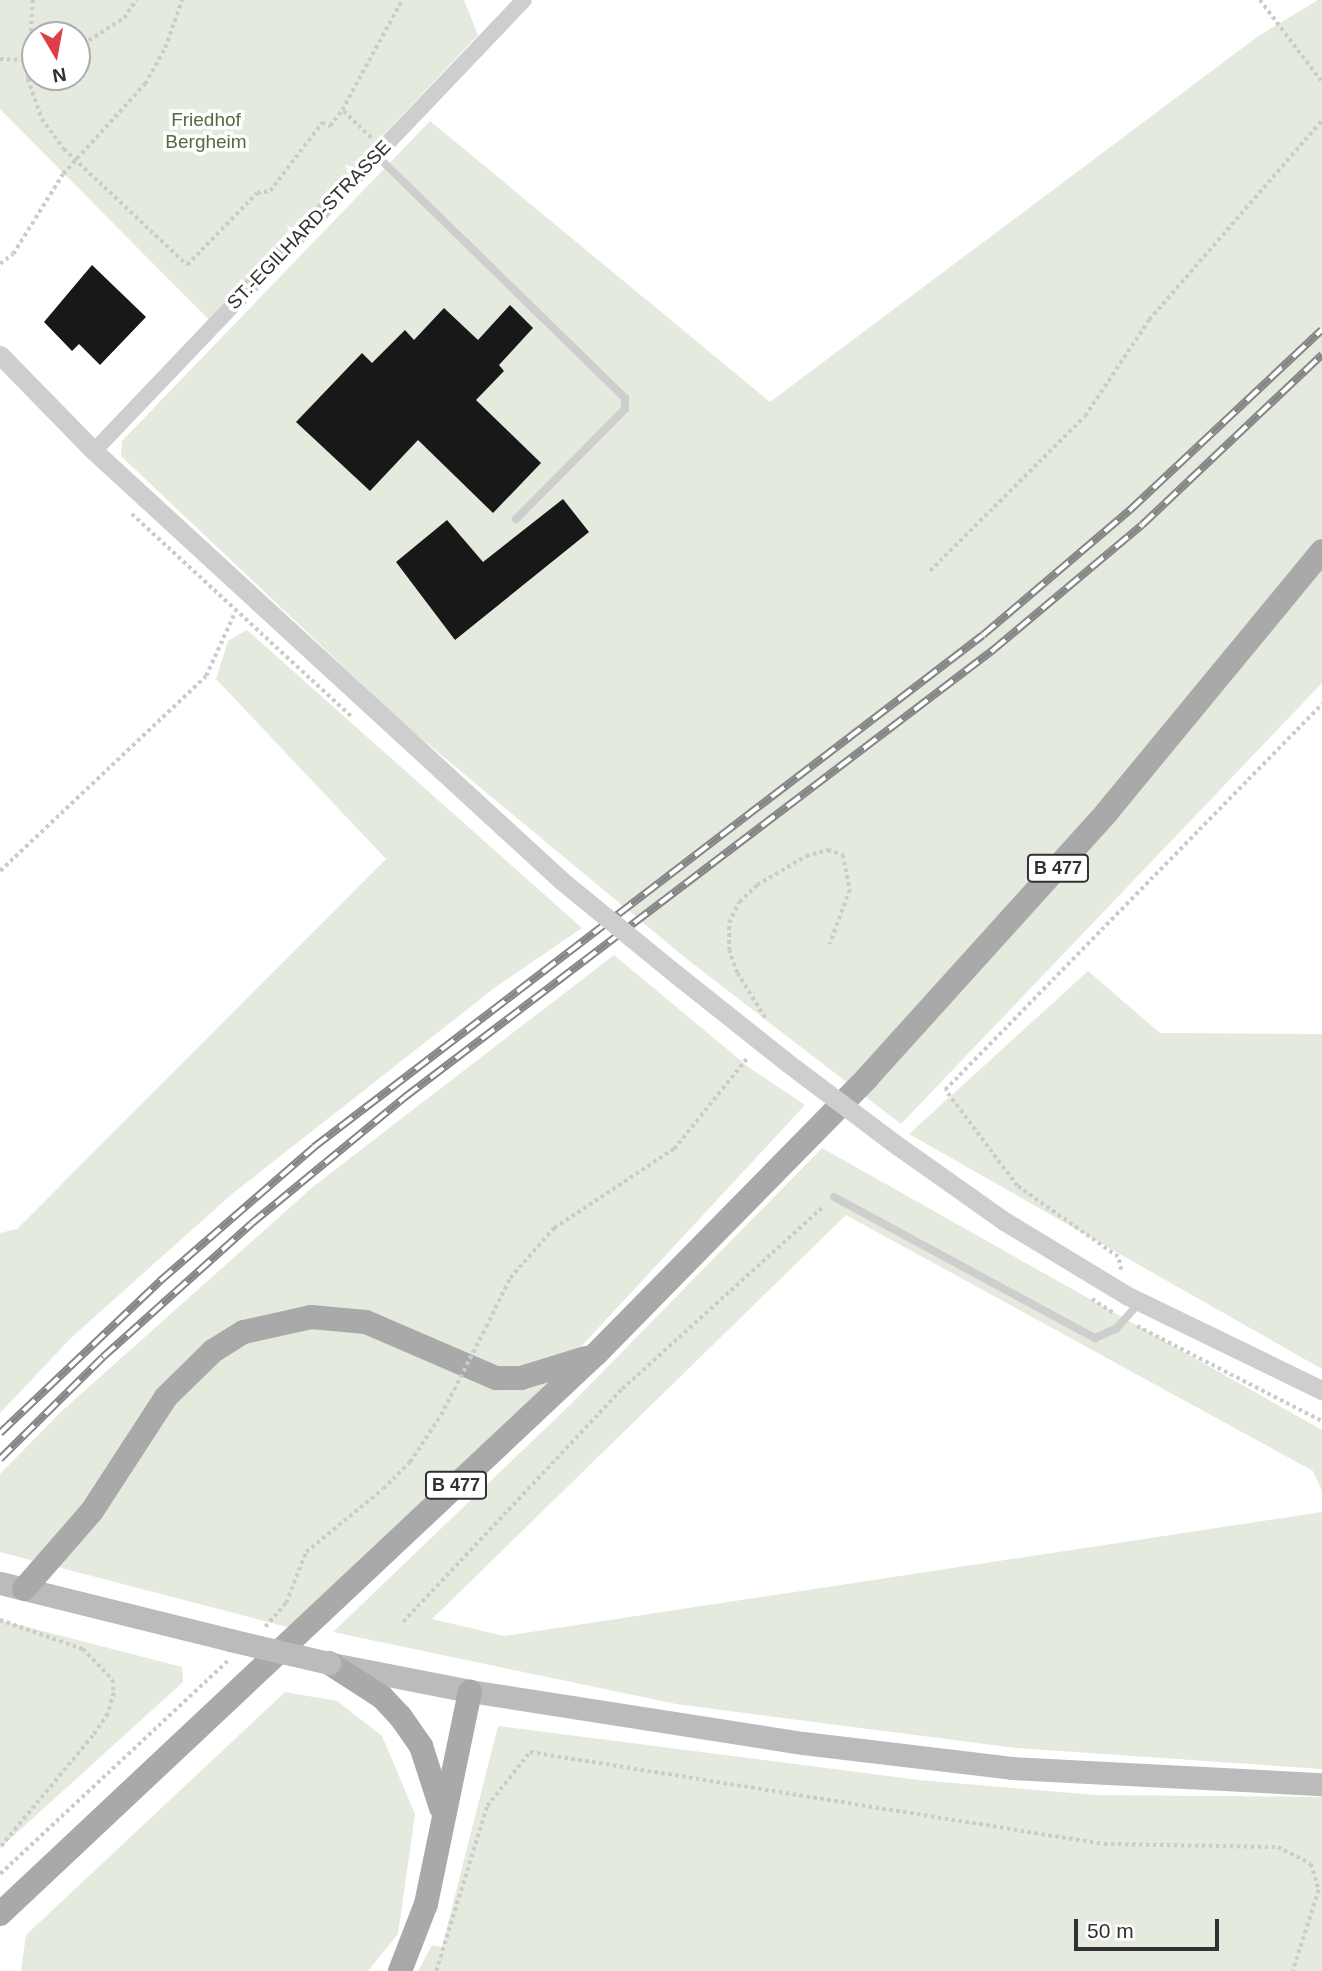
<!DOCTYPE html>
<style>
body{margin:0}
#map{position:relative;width:1322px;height:1971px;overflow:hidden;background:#fff;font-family:Helvetica,sans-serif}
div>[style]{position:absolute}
.green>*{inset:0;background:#e4eadd}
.building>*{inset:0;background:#181818}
.path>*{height:3.5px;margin-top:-1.75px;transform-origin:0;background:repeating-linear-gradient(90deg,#cbcbcb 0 3.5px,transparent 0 7px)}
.service>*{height:8px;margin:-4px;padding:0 4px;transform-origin:4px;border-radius:4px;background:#cecece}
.minor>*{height:16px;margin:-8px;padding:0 8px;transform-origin:8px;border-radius:8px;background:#cecece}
.tertiary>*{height:19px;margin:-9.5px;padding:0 9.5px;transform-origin:9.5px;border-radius:9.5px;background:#cecece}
.secondary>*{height:23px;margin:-11.5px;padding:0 11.5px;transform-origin:11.5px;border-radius:11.5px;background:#bbb}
.primary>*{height:24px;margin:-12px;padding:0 12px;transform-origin:12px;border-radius:12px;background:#a9a9a9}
.rail>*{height:8px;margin-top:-4px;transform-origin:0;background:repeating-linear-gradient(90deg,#fff 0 16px,#868686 0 32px);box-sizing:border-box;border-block:2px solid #868686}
.path-bridge>*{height:3.5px;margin-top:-1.75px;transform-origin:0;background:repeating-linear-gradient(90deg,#cbcbcb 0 3.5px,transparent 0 7px)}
.tertiary-bridge>*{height:19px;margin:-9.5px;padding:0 9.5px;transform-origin:9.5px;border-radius:9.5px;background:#cecece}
.secondary-bridge>*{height:23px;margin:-11.5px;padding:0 11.5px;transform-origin:11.5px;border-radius:11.5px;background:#bbb}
span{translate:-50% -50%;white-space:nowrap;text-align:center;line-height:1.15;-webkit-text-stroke:7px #fff;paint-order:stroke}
.shield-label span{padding:2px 5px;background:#fff;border:2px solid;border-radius:5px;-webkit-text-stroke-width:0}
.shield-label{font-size:18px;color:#313131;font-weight:700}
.park-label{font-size:19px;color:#536b40}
.street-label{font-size:19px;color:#313131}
.north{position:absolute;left:21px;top:21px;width:70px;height:70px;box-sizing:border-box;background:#fff;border:2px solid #adadad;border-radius:50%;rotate:170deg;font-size:19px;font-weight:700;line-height:28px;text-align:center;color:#313131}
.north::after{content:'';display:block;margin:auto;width:24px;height:32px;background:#dd3e48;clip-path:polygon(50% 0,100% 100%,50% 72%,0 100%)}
.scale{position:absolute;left:1074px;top:1919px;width:145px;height:32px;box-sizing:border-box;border:4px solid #313131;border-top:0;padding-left:9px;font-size:21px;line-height:24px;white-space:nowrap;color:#313131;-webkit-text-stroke:5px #fff;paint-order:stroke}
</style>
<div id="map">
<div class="green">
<div style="clip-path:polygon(evenodd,0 0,464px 0,478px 35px,209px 320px,0 109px,0 0,35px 35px,77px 35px,77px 77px,35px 77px,35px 35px)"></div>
<div style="clip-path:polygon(1318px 0,1322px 0,1322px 683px,901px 1124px,688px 960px,405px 725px,121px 456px,122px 441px,430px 121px,770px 402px,1257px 37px)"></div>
<div style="clip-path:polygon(247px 630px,582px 928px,497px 986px,232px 1194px,72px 1337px,0 1413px,0 1233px,17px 1229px,386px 859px,216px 679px,228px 641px)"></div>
<div style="clip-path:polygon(614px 955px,751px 1069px,805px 1105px,539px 1392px,291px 1628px,0 1552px,0 1474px,63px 1410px,314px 1186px)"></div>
<div style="clip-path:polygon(1088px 971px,1160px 1033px,1322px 1034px,1322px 1369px,909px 1134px)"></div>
<div style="clip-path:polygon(822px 1148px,1322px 1430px,1322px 1491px,1313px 1471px,846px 1215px,432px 1619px,504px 1636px,1322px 1512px,1322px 1769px,1016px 1748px,676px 1704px,333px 1632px,571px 1404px)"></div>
<div style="clip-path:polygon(0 1620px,182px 1667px,183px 1682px,0 1848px)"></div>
<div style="clip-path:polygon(285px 1692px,337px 1701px,382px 1736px,415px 1814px,398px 1934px,368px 1971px,21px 1971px,26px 1935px)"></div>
<div style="clip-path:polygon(498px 1726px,919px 1780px,1095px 1795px,1322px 1797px,1322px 1971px,418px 1971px,432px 1945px,442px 1947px)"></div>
</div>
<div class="building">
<div style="clip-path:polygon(92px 265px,146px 317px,100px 365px,79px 344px,72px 351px,44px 322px)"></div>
<div style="clip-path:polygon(510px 305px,533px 328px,499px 365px,504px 371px,476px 400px,541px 463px,493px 513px,418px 440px,370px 491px,296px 422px,362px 353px,372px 363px,405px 330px,414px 340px,444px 308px,478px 340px)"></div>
<div style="clip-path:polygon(563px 499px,589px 532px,455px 640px,396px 562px,447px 520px,483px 562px)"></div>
</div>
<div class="path">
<div style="left:33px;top:0;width:79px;rotate:93.6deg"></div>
<div style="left:28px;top:79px;width:42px;rotate:70.7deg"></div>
<div style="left:42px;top:119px;width:37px;rotate:54deg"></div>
<div style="left:64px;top:149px;width:169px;rotate:43.3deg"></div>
<div style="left:187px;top:265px;width:100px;rotate:-45.8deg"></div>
<div style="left:257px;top:193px;width:13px;rotate:-9deg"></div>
<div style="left:270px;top:191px;width:86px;rotate:-52.6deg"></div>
<div style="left:322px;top:123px;width:9px;rotate:21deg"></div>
<div style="left:330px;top:126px;width:20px;rotate:-53deg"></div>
<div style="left:1260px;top:0;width:103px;rotate:52.9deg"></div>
<div style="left:77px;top:48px;width:56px;rotate:-32.6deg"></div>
<div style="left:124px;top:18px;width:22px;rotate:-56deg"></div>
<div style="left:0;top:59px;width:35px;rotate:3deg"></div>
<div style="left:371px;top:138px;width:40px;rotate:-136deg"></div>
<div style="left:342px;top:110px;width:125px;rotate:-61.4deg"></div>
<div style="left:0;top:264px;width:16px;rotate:-38deg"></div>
<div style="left:13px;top:254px;width:94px;rotate:-58deg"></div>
<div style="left:63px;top:174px;width:122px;rotate:-47.7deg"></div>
<div style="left:145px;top:84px;width:41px;rotate:-60.9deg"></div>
<div style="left:165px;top:48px;width:51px;rotate:-70.5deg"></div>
<div style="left:132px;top:514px;width:301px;rotate:42.7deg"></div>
<div style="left:930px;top:571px;width:219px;rotate:-45deg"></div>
<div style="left:1085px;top:416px;width:115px;rotate:-56.3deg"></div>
<div style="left:1149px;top:320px;width:264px;rotate:-49.1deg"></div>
<div style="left:0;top:871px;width:284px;rotate:-43.4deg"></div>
<div style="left:206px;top:676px;width:70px;rotate:-65.6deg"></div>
<div style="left:765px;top:1018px;width:53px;rotate:-121.9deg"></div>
<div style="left:737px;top:973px;width:23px;rotate:-110deg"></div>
<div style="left:729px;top:951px;width:28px;rotate:-90deg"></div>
<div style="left:729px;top:923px;width:23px;rotate:-65deg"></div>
<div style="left:739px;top:902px;width:25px;rotate:-43deg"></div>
<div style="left:757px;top:885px;width:57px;rotate:-30.6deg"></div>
<div style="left:806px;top:856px;width:23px;rotate:-15deg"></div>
<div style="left:828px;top:850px;width:16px;rotate:18deg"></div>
<div style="left:843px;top:855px;width:36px;rotate:79deg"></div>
<div style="left:850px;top:890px;width:58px;rotate:110.3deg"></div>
<div style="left:1121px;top:1270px;width:13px;rotate:-103deg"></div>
<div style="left:1118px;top:1257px;width:123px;rotate:-144.9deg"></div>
<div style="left:1017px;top:1186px;width:120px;rotate:-126.9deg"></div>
<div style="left:945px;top:1090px;width:540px;rotate:-45.68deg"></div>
<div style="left:1092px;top:1299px;width:27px;rotate:33deg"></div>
<div style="left:1137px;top:1326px;width:208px;rotate:27.2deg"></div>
<div style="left:486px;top:1327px;width:55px;rotate:-63.9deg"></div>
<div style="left:510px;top:1278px;width:67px;rotate:-48.7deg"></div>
<div style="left:554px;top:1228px;width:144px;rotate:-33.4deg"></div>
<div style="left:674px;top:1149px;width:118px;rotate:-51.2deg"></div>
<div style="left:0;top:1620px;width:88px;rotate:19.3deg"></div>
<div style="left:83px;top:1649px;width:43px;rotate:45.9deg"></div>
<div style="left:113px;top:1680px;width:13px;rotate:86deg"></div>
<div style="left:114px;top:1693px;width:22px;rotate:106deg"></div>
<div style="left:108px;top:1714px;width:27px;rotate:124deg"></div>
<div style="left:93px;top:1736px;width:146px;rotate:129.7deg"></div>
<div style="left:403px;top:1622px;width:320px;rotate:-46.8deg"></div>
<div style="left:622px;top:1389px;width:273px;rotate:-42.2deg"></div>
<div style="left:265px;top:1627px;width:32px;rotate:-49deg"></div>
<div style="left:286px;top:1603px;width:55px;rotate:-68.6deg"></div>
<div style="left:306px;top:1552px;width:99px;rotate:-39.3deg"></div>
<div style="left:383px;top:1489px;width:38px;rotate:-45deg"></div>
<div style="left:410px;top:1462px;width:56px;rotate:-56.6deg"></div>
<div style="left:0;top:1874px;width:313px;rotate:-43.1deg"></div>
<div style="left:436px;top:1971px;width:173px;rotate:-72.8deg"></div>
<div style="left:487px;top:1806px;width:69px;rotate:-51.5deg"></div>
<div style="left:530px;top:1752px;width:581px;rotate:9.11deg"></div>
<div style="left:1104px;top:1844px;width:174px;rotate:1deg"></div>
<div style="left:1278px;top:1847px;width:37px;rotate:27deg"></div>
<div style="left:1311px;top:1864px;width:27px;rotate:73deg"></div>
<div style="left:1319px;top:1890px;width:85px;rotate:107.8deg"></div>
</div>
<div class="service">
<div style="left:376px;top:155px;width:348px;rotate:44.3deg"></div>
<div style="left:625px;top:398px;width:11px;rotate:90deg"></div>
<div style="left:625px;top:409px;width:155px;rotate:134.7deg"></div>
<div style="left:834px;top:1197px;width:297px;rotate:28.4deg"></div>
<div style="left:1095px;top:1338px;width:24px;rotate:-24deg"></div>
<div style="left:1117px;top:1328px;width:33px;rotate:-49deg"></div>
</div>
<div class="minor">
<div style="left:94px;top:451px;width:623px;rotate:-46.37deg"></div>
</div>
<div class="tertiary">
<div style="left:0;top:355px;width:134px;rotate:45.6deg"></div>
<div style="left:94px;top:451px;width:636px;rotate:42.58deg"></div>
<div style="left:677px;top:975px;width:138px;rotate:38.5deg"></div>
<div style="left:898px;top:1146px;width:130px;rotate:35.3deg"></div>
<div style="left:1004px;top:1221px;width:145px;rotate:31.2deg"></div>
<div style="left:1128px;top:1296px;width:216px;rotate:25.9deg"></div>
</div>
<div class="secondary">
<div style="left:0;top:1583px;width:237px;rotate:13.9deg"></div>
<div style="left:332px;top:1664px;width:141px;rotate:11.1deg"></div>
<div style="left:470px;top:1691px;width:337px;rotate:8.9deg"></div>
<div style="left:803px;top:1743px;width:210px;rotate:6.8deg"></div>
<div style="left:1012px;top:1768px;width:310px;rotate:3deg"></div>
</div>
<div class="primary">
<div style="left:24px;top:1589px;width:103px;rotate:-48.9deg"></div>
<div style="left:92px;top:1511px;width:136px;rotate:-57deg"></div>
<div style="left:166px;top:1397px;width:66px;rotate:-44.4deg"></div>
<div style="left:213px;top:1351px;width:36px;rotate:-32deg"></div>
<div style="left:244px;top:1332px;width:69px;rotate:-12.6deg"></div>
<div style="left:311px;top:1317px;width:55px;rotate:5.2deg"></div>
<div style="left:366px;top:1322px;width:142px;rotate:23.3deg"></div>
<div style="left:496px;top:1378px;width:25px"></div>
<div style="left:521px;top:1378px;width:68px;rotate:-17.1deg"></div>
<div style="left:329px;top:1663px;width:63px;rotate:32.7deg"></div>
<div style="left:382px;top:1697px;width:26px;rotate:47deg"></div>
<div style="left:400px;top:1716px;width:37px;rotate:55deg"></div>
<div style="left:421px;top:1746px;width:65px;rotate:72.1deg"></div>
<div style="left:0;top:1914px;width:818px;rotate:-43.22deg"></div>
<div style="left:596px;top:1354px;width:387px;rotate:-45.5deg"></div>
<div style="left:867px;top:1078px;width:358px;rotate:-47.9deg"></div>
<div style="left:1107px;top:812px;width:338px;rotate:-50.5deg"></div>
<div style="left:400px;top:1971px;width:72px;rotate:-68.8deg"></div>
<div style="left:426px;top:1904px;width:217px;rotate:-78.3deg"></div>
</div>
<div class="rail">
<div style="left:0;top:1433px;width:221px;rotate:-43.5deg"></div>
<div style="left:160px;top:1281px;width:204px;rotate:-41deg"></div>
<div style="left:314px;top:1147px;width:842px;rotate:-37.43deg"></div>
<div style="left:983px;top:635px;width:193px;rotate:-40.4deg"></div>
<div style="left:1130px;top:510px;width:263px;rotate:-43.2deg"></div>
<div style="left:0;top:1459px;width:145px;rotate:-44.7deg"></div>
<div style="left:103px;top:1357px;width:199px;rotate:-41.9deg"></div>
<div style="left:251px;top:1224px;width:200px;rotate:-39.5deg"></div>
<div style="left:405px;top:1097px;width:739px;rotate:-37.24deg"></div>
<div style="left:993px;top:650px;width:194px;rotate:-40deg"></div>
<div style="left:1142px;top:525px;width:248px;rotate:-43.4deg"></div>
</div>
<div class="path-bridge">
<div style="left:441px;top:1415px;width:99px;rotate:-62.9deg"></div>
</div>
<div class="tertiary-bridge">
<div style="left:562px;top:881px;width:149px;rotate:39.3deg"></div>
<div style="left:785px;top:1061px;width:141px;rotate:37deg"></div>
</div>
<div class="secondary-bridge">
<div style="left:230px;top:1640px;width:102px;rotate:13.1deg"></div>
</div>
<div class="shield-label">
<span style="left:1058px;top:868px">B 477</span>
<span style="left:456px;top:1485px">B 477</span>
</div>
<div class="park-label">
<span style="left:206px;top:131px">Friedhof<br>Bergheim</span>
</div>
<div class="street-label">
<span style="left:309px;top:225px;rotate:-46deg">ST.-EGILHARD-STRASSE</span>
</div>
<div class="north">N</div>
<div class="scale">50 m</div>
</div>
